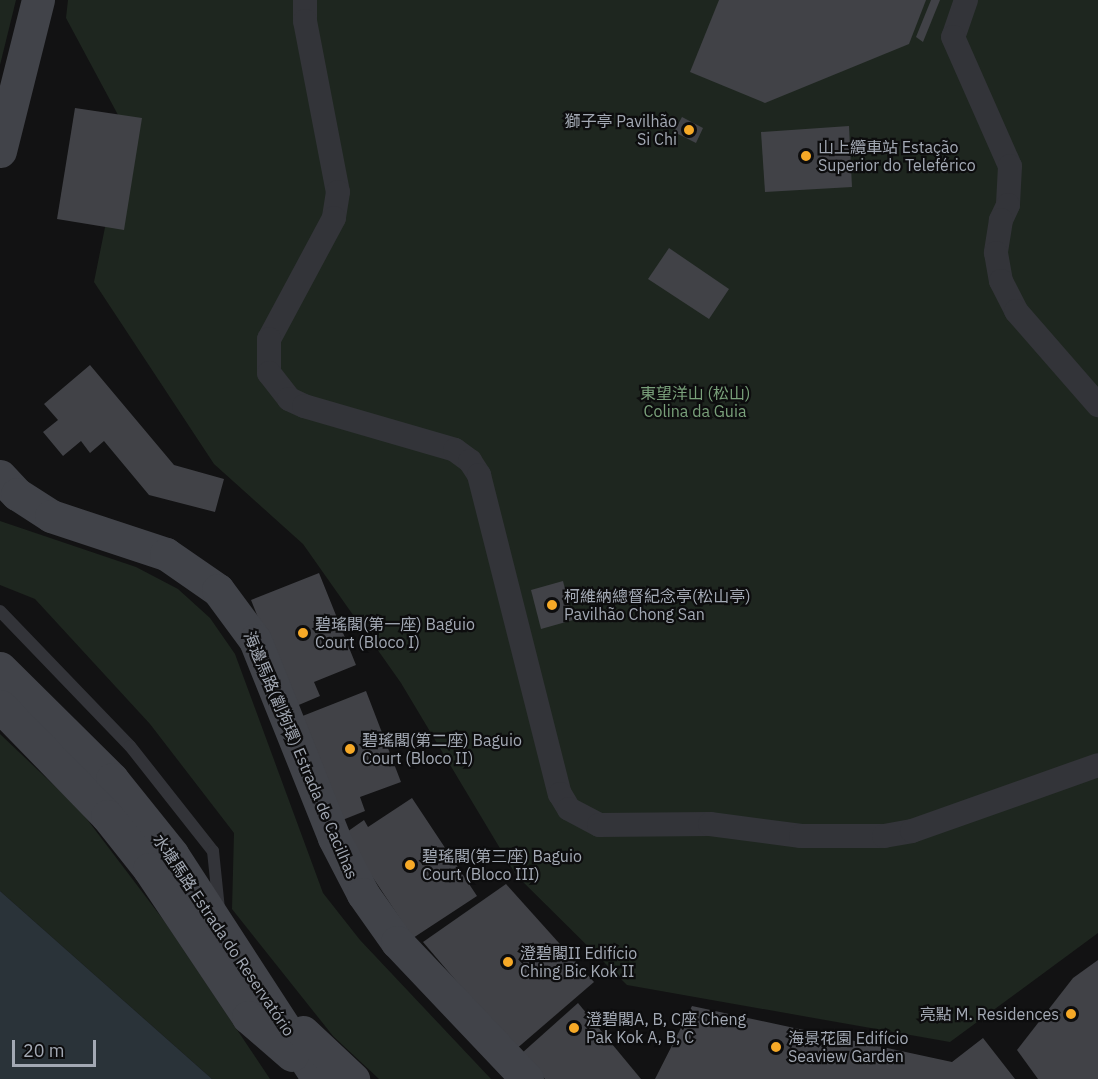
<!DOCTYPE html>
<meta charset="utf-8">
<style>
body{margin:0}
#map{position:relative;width:1098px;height:1079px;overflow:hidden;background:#121213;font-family:"IBM Plex Sans","Noto Sans SC",sans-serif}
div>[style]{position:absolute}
.green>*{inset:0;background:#1e261f}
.water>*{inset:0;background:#2a3339}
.building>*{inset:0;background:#414247}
.lane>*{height:12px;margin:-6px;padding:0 6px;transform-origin:6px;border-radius:6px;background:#333439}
.street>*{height:24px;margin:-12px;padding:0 12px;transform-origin:12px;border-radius:12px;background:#333439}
.secondary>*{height:33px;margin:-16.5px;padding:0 16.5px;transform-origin:16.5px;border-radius:16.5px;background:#414349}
.dots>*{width:16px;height:16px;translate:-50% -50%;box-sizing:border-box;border:3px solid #0d0d0e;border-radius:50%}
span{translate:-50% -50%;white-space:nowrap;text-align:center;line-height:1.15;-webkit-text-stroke:4.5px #0d0d0e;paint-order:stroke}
.poi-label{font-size:16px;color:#a3a9b4}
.right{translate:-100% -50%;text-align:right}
.left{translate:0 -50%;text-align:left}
.park-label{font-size:16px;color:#79a07a}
.street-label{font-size:16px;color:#a3a9b4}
.scale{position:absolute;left:12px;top:1040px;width:84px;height:27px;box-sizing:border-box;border:3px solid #a3a9b4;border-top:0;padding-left:8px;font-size:18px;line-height:21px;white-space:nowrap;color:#a3a9b4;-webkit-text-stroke:4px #0d0d0e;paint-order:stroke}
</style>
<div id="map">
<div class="green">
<div style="clip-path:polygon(0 0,16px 0,0 65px)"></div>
<div style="clip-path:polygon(68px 0,1098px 0,1098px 933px,950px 1042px,627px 985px,516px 875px,401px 683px,303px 544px,214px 464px,94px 282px,125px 128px,66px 18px)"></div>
<div style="clip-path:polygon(0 521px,136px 567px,178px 589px,210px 618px,235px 654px,323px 893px,360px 940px,491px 1079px,379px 1079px,333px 1036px,232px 909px,234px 833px,150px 724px,35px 599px,0 585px)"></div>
<div style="clip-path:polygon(0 734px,80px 810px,165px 922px,270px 1079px,212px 1079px,0 891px)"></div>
</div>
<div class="water">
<div style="clip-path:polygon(0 891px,212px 1079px,0 1079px)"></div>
</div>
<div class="building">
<div style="clip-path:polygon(719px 0,926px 0,909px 44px,765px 103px,690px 72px)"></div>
<div style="clip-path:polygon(931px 0,940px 0,923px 42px,916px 37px)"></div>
<div style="clip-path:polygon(75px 108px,142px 118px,124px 230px,57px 219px)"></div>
<div style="clip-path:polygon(682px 117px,703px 128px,696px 143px,674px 132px)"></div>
<div style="clip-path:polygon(849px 126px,852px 187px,765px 192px,761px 132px)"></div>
<div style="clip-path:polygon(669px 248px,729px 289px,709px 319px,648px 279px)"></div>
<div style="clip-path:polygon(90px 365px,174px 465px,224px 479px,215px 512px,149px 495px,104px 441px,90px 453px,81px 441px,63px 456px,43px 432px,58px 420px,44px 404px)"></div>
<div style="clip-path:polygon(319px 573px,356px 665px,314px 682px,320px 696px,294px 707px,251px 600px)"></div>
<div style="clip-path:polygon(563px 581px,573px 620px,541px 629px,531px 590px)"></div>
<div style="clip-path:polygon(366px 691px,401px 782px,360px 797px,365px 811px,340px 821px,300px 717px)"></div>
<div style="clip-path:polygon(412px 798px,477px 896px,413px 938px,344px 834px,364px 820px,368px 827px)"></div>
<div style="clip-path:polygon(506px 884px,594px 982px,515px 1050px,423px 942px)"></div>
<div style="clip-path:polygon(1098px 960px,1098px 1079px,1038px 1079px,1017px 1050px,1073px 978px)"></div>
<div style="clip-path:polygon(578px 1003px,641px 1079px,545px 1079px,522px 1053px)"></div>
<div style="clip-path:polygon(692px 1006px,952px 1062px,983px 1038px,1015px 1079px,655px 1079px)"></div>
</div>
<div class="lane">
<div style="left:0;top:611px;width:187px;rotate:46.1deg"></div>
<div style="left:130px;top:746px;width:134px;rotate:51.7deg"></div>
<div style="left:213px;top:851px;width:58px;rotate:84.1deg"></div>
</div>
<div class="street">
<div style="left:305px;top:0;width:21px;rotate:90deg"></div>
<div style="left:305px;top:21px;width:174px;rotate:79.1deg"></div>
<div style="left:338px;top:192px;width:26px;rotate:99deg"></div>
<div style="left:334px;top:218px;width:137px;rotate:118.2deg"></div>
<div style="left:269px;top:339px;width:34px;rotate:90deg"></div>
<div style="left:269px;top:373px;width:33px;rotate:52deg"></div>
<div style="left:289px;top:399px;width:17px;rotate:25deg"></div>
<div style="left:304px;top:406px;width:157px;rotate:16.2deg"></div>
<div style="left:455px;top:450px;width:19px;rotate:36deg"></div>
<div style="left:470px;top:461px;width:17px;rotate:57deg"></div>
<div style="left:479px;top:475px;width:329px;rotate:75.8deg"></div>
<div style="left:560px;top:794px;width:17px;rotate:59deg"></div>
<div style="left:569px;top:809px;width:34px;rotate:28deg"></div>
<div style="left:599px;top:825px;width:111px;rotate:-0.5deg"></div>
<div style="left:710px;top:824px;width:92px;rotate:7.5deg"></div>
<div style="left:801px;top:836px;width:83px"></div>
<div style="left:884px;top:836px;width:28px;rotate:-10deg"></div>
<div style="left:912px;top:831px;width:197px;rotate:-19.5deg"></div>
<div style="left:966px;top:0;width:39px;rotate:109deg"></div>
<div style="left:953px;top:37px;width:141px;rotate:66.2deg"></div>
<div style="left:1010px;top:166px;width:39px;rotate:93deg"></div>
<div style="left:1008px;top:205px;width:17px;rotate:115deg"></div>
<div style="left:1001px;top:220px;width:33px;rotate:99deg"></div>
<div style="left:996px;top:253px;width:28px;rotate:80deg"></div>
<div style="left:1001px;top:281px;width:34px;rotate:63deg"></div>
<div style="left:1016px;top:311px;width:125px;rotate:48.9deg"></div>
</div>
<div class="secondary">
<div style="left:0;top:151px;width:156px;rotate:-75.9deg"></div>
<div style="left:0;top:476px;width:25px;rotate:47deg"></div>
<div style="left:17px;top:494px;width:40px;rotate:32.9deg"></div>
<div style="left:51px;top:516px;width:121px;rotate:18.3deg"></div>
<div style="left:166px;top:554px;width:63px;rotate:34.7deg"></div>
<div style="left:218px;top:590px;width:62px;rotate:53.5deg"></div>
<div style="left:255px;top:640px;width:213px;rotate:68.2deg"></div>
<div style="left:334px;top:838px;width:63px;rotate:62.6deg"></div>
<div style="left:363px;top:894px;width:59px;rotate:54.7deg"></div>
<div style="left:397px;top:942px;width:189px;rotate:46.5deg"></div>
<div style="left:0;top:668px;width:158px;rotate:44.7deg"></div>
<div style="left:112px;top:779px;width:96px;rotate:51.3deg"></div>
<div style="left:172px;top:854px;width:266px;rotate:57deg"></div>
<div style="left:0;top:706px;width:153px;rotate:45.8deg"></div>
<div style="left:107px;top:816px;width:68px;rotate:51.6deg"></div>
<div style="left:149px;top:869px;width:178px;rotate:56.2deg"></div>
<div style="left:248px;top:1017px;width:58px;rotate:40.8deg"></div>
<div style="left:303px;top:1032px;width:69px;rotate:43.2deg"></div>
</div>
<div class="dots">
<div style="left:689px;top:130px;background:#f6a927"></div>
<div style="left:806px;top:156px;background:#f6a927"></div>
<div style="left:552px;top:605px;background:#f6a927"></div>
<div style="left:303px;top:633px;background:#f6a927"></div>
<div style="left:350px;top:749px;background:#f6a927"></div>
<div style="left:410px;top:865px;background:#f6a927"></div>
<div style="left:508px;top:962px;background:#f6a927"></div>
<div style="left:1071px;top:1014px;background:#f6a927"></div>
<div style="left:574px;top:1028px;background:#f6a927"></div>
<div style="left:776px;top:1047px;background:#f6a927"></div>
</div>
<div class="poi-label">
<span class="right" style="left:677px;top:130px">獅子亭 Pavilhão<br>Si Chi</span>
<span class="left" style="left:818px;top:156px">山上纜車站 Estação<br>Superior do Teleférico</span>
<span class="left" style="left:564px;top:605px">柯維納總督紀念亭(松山亭)<br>Pavilhão Chong San</span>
<span class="left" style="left:315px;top:633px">碧瑤閣(第一座) Baguio<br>Court (Bloco I)</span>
<span class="left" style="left:362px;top:749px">碧瑤閣(第二座) Baguio<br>Court (Bloco II)</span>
<span class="left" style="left:422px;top:865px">碧瑤閣(第三座) Baguio<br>Court (Bloco III)</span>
<span class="left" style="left:520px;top:962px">澄碧閣II Edifício<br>Ching Bic Kok II</span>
<span class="right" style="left:1059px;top:1014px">亮點 M. Residences</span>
<span class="left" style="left:586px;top:1028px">澄碧閣A, B, C座 Cheng<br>Pak Kok A, B, C</span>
<span class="left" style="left:788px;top:1047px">海景花園 Edifício<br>Seaview Garden</span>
</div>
<div class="park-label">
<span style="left:695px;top:402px">東望洋山 (松山)<br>Colina da Guia</span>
</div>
<div class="street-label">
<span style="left:301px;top:755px;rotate:67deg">海邊馬路(劏狗環) Estrada de Cacilhas</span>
<span style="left:224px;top:935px;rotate:56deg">水塘馬路 Estrada do Reservatório</span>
</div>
<div class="scale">20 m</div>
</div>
